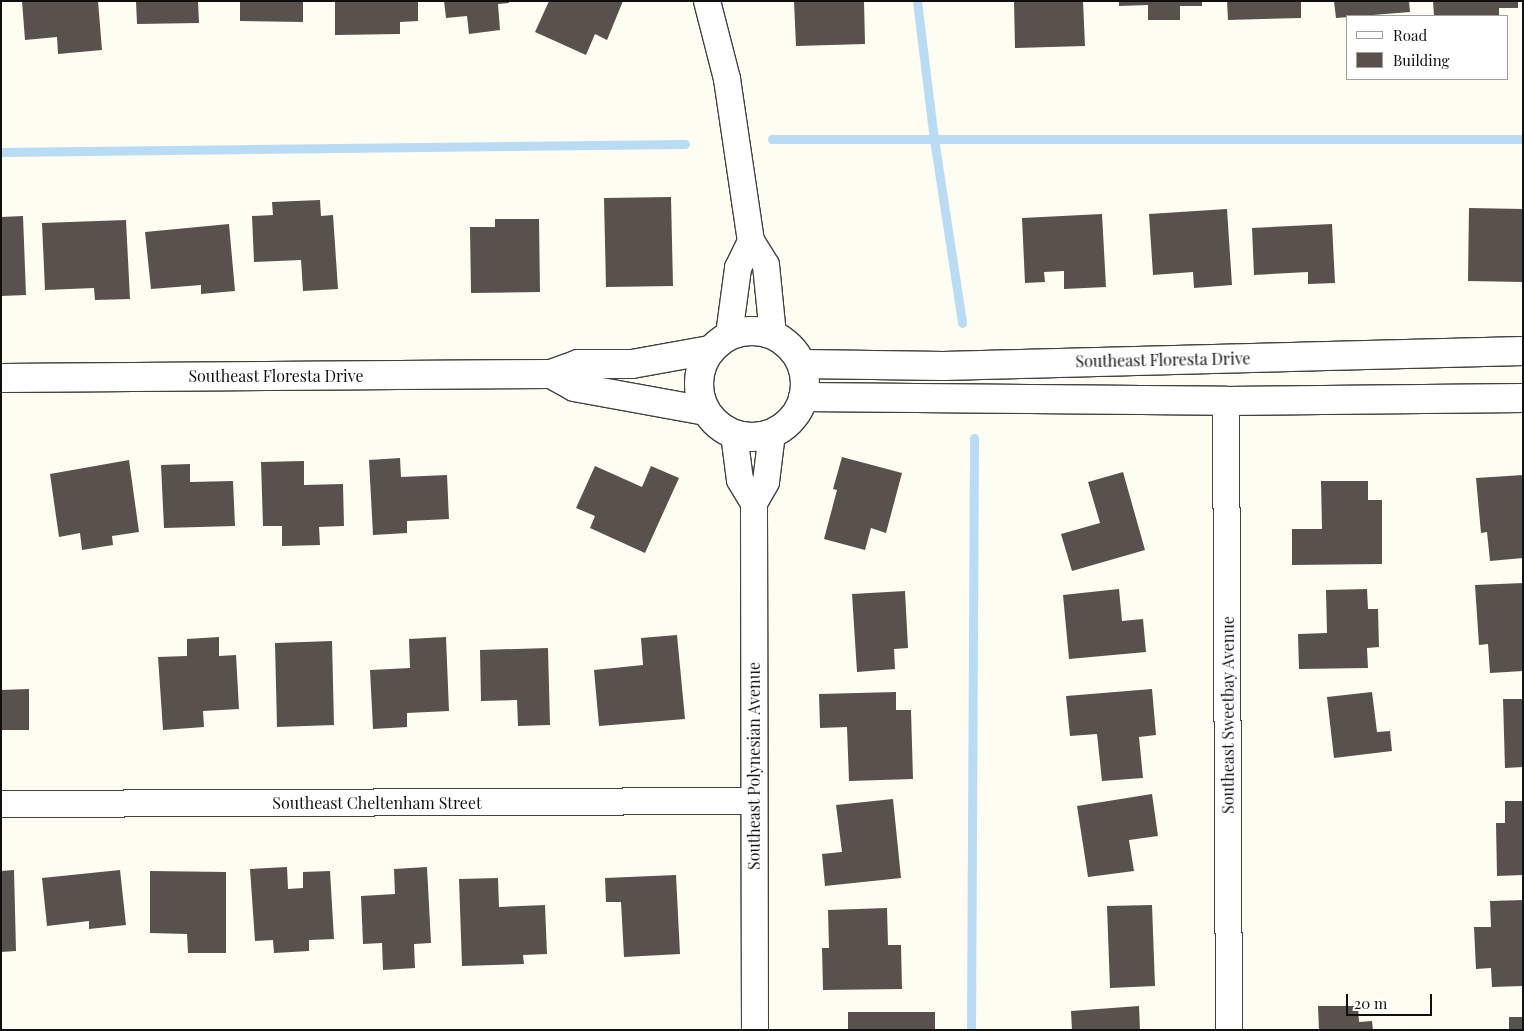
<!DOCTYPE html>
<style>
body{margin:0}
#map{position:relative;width:1524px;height:1031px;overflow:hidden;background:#fefdf2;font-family:"Playfair Display",serif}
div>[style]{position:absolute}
.stream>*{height:9px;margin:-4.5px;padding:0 4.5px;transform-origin:4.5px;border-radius:4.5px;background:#b9dbf4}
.building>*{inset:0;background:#58514c}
.roads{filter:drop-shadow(1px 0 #424242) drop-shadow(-1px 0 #424242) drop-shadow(0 1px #424242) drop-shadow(0 -1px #424242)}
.minor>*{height:26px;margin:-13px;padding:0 13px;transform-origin:13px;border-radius:13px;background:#fff}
.tertiary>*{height:28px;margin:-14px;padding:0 14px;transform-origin:14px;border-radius:14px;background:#fff}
.tertiary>.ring{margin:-14px;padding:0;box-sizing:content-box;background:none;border:28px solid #fff;border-radius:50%}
span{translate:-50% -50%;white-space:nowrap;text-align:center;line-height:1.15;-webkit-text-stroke:5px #fff;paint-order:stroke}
.street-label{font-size:16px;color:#0f0f0f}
.frame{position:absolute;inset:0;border:2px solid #0f0f0f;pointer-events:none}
.legend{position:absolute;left:1346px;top:15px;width:162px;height:65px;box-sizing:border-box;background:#fff;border:1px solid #9f9f9f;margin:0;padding:6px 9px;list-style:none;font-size:15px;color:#0f0f0f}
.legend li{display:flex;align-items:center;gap:10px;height:25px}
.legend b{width:25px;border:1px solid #9f9f9f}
.scale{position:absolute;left:1346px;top:994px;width:86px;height:22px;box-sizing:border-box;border:2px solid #0f0f0f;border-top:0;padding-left:6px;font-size:15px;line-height:18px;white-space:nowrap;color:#0f0f0f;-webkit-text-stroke:4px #fff;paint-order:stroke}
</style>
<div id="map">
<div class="stream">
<div style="left:917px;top:1px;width:139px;rotate:83deg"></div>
<div style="left:934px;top:139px;width:186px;rotate:81.3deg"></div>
<div style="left:772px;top:139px;width:751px"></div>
<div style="left:1px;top:152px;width:684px;rotate:-0.67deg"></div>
<div style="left:971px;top:1030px;width:592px;rotate:-89.71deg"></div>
</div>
<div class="building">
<div style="clip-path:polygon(22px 1px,98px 1px,102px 50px,58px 54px,57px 37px,25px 40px)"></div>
<div style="clip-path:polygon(136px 1px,198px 1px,199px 23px,137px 24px)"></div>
<div style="clip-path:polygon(240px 1px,303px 1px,303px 22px,240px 21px)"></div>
<div style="clip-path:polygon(335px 1px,418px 1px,418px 21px,400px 22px,400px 34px,335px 35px)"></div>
<div style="clip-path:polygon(444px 1px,509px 1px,509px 3px,498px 4px,500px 30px,469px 34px,467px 16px,446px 18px)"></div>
<div style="clip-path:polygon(549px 1px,623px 1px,607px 40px,595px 34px,586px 55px,535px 32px)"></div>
<div style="clip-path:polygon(794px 1px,864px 1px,865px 44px,796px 46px)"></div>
<div style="clip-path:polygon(1014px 1px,1083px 1px,1085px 46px,1015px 48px)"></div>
<div style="clip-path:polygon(1119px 1px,1202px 1px,1202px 6px,1180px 6px,1180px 20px,1148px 20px,1148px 5px,1119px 6px)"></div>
<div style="clip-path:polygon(1227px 1px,1301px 1px,1301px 18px,1228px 20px)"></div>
<div style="clip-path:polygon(1334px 1px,1409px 1px,1410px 12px,1336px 18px)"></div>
<div style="clip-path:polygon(1433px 1px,1518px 1px,1518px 8px,1499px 8px,1499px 16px,1434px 16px)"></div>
<div style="clip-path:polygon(671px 197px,673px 286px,606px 287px,604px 198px)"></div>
<div style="clip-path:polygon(320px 200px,321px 216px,333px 215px,338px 289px,303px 291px,301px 260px,254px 262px,252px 216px,273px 215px,272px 202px)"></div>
<div style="clip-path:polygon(1469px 208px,1523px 209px,1523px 282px,1468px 281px)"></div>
<div style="clip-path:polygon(1227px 209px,1232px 285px,1194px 288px,1193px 272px,1153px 275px,1149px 214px)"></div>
<div style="clip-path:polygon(1102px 214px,1106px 287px,1064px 289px,1064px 271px,1044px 272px,1045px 282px,1025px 283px,1022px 218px)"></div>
<div style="clip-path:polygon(23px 216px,26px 295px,1px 296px,1px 217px)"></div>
<div style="clip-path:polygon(495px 219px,539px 219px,540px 292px,471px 293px,470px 227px,495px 227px)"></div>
<div style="clip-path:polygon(126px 220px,130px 299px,95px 300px,94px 288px,45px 290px,42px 223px)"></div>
<div style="clip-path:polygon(229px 224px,235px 291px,201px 294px,201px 285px,151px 289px,145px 232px)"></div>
<div style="clip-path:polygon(1332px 224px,1335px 283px,1308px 284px,1308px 272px,1254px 275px,1252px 228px)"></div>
<div style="clip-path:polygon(842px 457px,902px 473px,886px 533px,871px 528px,865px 550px,824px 539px,837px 490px,833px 489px)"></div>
<div style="clip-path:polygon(400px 458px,401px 477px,447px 475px,449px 519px,407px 521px,407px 533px,373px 535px,369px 460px)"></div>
<div style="clip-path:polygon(129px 460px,139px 532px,112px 536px,113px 545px,82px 550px,80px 533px,59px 537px,50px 474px)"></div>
<div style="clip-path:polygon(304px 461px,304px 485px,343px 484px,344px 526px,319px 527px,320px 545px,282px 546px,282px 526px,263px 526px,261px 462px)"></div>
<div style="clip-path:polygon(190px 464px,190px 482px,233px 481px,235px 526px,164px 528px,161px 465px)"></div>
<div style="clip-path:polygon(595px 466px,642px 487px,651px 466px,679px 478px,645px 553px,590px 528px,595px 516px,576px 508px)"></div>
<div style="clip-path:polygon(1123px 472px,1145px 550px,1072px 571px,1061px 534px,1100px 523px,1088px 482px)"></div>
<div style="clip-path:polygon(1523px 475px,1523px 558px,1490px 561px,1487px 532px,1481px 533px,1476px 478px)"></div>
<div style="clip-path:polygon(1321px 481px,1368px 481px,1368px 500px,1382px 500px,1382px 564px,1292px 565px,1292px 529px,1322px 529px)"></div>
<div style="clip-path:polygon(1523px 583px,1523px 671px,1490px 673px,1488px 644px,1479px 645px,1475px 585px)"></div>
<div style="clip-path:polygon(1119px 589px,1122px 621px,1143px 619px,1146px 652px,1069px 659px,1063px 595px)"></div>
<div style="clip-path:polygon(1367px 589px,1368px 609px,1378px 609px,1379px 647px,1367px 648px,1368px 668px,1299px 669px,1298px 634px,1327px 633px,1326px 590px)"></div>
<div style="clip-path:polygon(905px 591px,908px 648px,894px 649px,895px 669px,857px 672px,852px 594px)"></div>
<div style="clip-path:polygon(677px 635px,685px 719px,599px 726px,594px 670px,643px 665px,641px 638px)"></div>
<div style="clip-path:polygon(219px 637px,219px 656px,236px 655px,239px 709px,203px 711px,204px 727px,163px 730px,158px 657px,187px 656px,187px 639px)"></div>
<div style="clip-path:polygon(446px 637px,449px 711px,407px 713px,407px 727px,373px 729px,370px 670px,410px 668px,409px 639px)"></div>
<div style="clip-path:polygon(332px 641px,334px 725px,277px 727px,275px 643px)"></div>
<div style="clip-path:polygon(548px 648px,550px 725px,518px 726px,517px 700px,481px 701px,480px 650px)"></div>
<div style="clip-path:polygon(29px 689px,29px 730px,1px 730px,1px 690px)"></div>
<div style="clip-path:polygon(1152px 689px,1156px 735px,1139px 737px,1143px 778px,1102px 781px,1097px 734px,1070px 736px,1066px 696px)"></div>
<div style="clip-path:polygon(896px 692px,896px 710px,911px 710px,913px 779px,849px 781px,847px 727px,820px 728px,819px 694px)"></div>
<div style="clip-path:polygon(1372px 692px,1377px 732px,1390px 731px,1392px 751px,1334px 758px,1327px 697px)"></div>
<div style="clip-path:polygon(1503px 699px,1523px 699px,1523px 767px,1505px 768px)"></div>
<div style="clip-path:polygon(1152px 794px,1158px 836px,1129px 840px,1134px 871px,1088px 877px,1077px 806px)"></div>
<div style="clip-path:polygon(893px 799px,901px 878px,825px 886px,822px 854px,842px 852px,836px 805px)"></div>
<div style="clip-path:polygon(1505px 801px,1523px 801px,1523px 875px,1497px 876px,1496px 823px,1505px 823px)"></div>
<div style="clip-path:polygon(287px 867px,288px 889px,303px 888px,303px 872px,330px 871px,334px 939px,309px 940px,309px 951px,274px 953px,273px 940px,255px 941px,250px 869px)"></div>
<div style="clip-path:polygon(427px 867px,431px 943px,414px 944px,415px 968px,383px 970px,382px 943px,363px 944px,361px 896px,395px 894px,394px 869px)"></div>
<div style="clip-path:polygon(14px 870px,16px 951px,1px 952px,1px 871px)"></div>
<div style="clip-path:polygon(120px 870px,126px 925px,89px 929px,89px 921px,47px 926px,42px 878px)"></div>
<div style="clip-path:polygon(150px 871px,226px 872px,226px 953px,188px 953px,187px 934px,150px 933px)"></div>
<div style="clip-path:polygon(676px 875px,680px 954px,624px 957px,621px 902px,606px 902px,605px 878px)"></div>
<div style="clip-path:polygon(498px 878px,499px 907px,545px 905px,547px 954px,523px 955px,524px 964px,462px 966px,459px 879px)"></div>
<div style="clip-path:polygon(1523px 900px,1523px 986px,1492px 987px,1491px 968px,1476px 969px,1474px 927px,1491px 927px,1490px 901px)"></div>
<div style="clip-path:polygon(1152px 905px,1155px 986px,1110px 988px,1107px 906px)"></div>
<div style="clip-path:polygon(887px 908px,888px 945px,901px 945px,902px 989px,823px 990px,822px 948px,829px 948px,828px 910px)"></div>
<div style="clip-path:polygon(1139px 1006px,1140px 1030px,1072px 1030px,1071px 1011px)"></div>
<div style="clip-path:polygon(1318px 1006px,1358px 1006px,1359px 1022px,1372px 1021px,1373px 1030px,1319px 1030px)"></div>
<div style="clip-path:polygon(848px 1012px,935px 1012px,935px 1030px,848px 1030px)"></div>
<div style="clip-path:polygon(1509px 1017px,1523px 1017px,1523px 1030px,1509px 1030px)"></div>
</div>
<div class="roads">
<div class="minor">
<div style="left:707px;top:1px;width:81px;rotate:75.6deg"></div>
<div style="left:727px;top:79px;width:164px;rotate:81.6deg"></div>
<div style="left:751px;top:241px;width:28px;rotate:58deg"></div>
<div style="left:766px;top:265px;width:70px;rotate:84.3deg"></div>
<div style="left:729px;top:335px;width:68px;rotate:-82.3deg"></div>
<div style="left:738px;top:268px;width:30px;rotate:-64deg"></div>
<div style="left:1226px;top:401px;width:629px;rotate:89.73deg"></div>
<div style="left:734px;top:434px;width:46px;rotate:82.6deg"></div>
<div style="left:740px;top:480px;width:27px;rotate:59deg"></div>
<div style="left:1px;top:804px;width:752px;rotate:-0.23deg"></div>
<div style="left:755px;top:1030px;width:527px;rotate:-90.11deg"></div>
<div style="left:754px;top:503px;width:24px;rotate:-60deg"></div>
<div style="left:766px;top:482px;width:49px;rotate:-83deg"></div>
</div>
<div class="tertiary">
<div class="ring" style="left:699px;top:331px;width:78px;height:78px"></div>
<div style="left:803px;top:364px;width:140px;rotate:0.8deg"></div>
<div style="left:943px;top:366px;width:580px;rotate:-1.48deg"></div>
<div style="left:551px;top:374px;width:26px;rotate:29deg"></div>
<div style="left:574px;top:387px;width:134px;rotate:10.3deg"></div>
<div style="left:1px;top:378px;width:550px;rotate:-0.42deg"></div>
<div style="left:551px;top:374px;width:29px;rotate:-20deg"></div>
<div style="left:578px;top:364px;width:54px"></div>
<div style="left:632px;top:364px;width:79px;rotate:-10.2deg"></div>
<div style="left:803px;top:397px;width:423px;rotate:0.5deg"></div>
<div style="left:1226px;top:401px;width:297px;rotate:-0.6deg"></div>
</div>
</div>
<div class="street-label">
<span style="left:1163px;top:360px;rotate:-1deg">Southeast Floresta Drive</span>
<span style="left:276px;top:376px">Southeast Floresta Drive</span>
<span style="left:1228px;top:715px;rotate:-90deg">Southeast Sweetbay Avenue</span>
<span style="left:754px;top:766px;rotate:-90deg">Southeast Polynesian Avenue</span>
<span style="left:377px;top:803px">Southeast Cheltenham Street</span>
</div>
<div class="frame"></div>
<ul class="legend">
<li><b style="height:6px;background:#fff"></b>Road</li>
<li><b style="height:14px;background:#58514c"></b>Building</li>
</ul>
<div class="scale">20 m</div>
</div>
